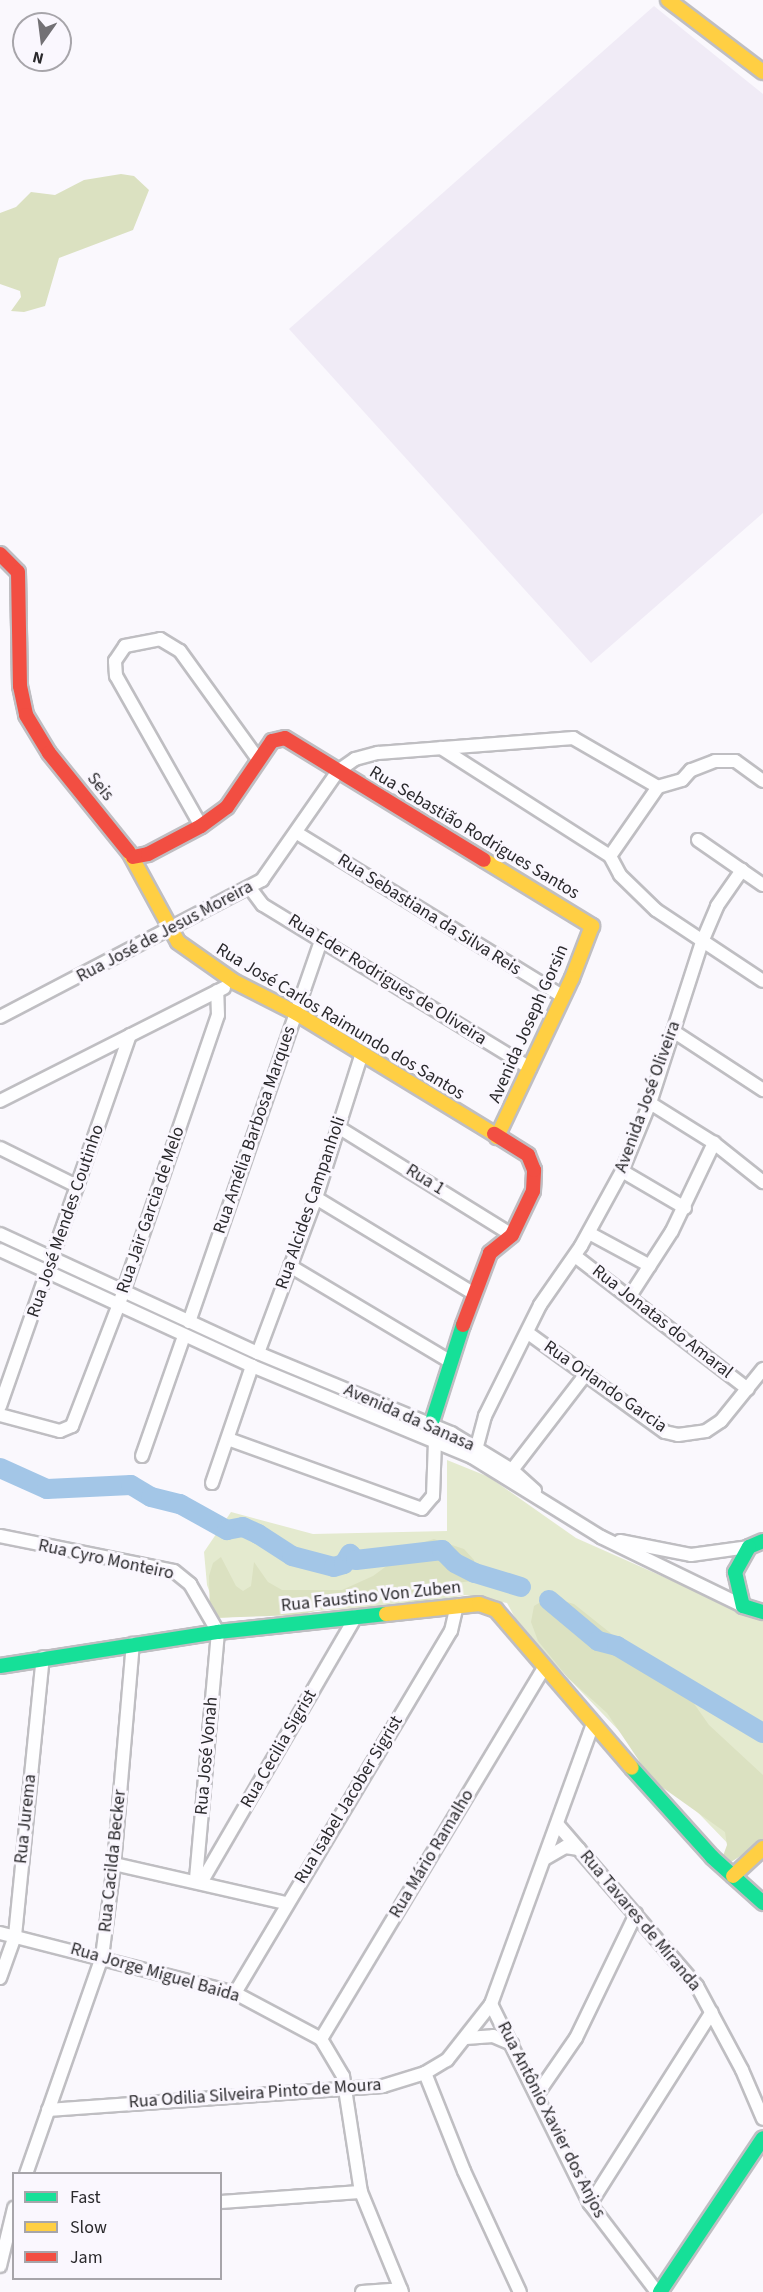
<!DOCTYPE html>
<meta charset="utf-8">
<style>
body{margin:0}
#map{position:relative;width:763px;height:2292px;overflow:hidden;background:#faf8fd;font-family:"Source Sans 3",sans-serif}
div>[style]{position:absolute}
.built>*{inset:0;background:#f0ebf6}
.green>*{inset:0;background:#e4eacf}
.forest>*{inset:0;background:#dbe1c1}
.river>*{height:20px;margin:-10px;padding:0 10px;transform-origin:10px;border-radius:10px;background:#a3c6e7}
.roads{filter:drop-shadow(2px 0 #bfbec2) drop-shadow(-2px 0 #bfbec2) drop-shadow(0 2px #bfbec2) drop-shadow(0 -2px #bfbec2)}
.street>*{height:12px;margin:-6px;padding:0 6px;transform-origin:6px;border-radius:6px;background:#fefeff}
.fast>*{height:14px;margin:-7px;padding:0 7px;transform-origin:7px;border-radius:7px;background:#16e098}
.slow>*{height:14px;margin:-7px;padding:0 7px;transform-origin:7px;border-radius:7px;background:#ffcf43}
.jam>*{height:14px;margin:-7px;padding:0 7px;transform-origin:7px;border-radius:7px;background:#f24e42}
span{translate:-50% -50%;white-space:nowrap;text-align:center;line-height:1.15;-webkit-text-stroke:6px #faf7fe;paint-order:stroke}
.street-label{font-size:18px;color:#2a292c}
.legend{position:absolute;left:12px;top:2172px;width:210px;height:108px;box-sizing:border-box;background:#faf7fe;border:2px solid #a7a5aa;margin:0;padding:8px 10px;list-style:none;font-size:18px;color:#2a292c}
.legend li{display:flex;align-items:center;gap:12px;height:30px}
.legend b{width:30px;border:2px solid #a7a5aa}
.north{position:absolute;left:12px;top:12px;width:60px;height:60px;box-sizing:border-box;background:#faf7fe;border:2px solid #a7a5aa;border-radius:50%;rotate:194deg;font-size:16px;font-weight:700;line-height:24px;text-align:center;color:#2a292c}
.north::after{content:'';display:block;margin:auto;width:21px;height:27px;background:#737175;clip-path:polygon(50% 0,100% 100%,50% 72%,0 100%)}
</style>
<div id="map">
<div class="built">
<div style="clip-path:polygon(654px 6px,763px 94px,763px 513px,591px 663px,289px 329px)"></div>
</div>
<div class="green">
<div style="clip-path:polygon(447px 1460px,489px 1477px,576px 1538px,763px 1621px,763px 1827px,734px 1850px,521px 1629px,507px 1603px,465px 1595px,430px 1603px,219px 1618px,207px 1585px,204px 1552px,231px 1512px,313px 1534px,447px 1531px)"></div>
</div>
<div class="forest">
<div style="clip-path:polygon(121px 174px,134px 176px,149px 190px,133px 230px,59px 258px,45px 306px,24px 312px,11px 311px,21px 297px,20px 291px,0 284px,0 213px,16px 207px,31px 192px,55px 195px,84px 180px)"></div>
<div style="clip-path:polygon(434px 1539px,464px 1549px,474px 1560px,473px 1571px,482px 1580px,455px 1583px,427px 1602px,411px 1604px,401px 1594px,381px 1593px,363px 1603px,345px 1603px,300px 1615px,210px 1618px,209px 1576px,213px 1563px,221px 1557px,236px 1586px,243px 1591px,251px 1586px,254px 1562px,268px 1582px,282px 1590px,342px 1590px,373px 1576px,415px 1545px)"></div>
<div style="clip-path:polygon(549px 1597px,574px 1604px,688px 1695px,709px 1725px,763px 1775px,763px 1839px,755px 1847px,731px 1862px,720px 1864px,727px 1845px,725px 1832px,652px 1780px,607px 1713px,568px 1678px,538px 1641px,531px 1622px,534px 1606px)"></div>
</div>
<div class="river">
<div style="left:0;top:1468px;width:51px;rotate:24.1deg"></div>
<div style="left:47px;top:1489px;width:84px;rotate:-2.7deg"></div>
<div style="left:131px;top:1485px;width:23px;rotate:31deg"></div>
<div style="left:151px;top:1497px;width:30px;rotate:14deg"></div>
<div style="left:180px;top:1504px;width:54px;rotate:29deg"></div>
<div style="left:227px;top:1530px;width:16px;rotate:-11deg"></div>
<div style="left:243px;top:1527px;width:17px;rotate:25deg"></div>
<div style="left:258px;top:1534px;width:40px;rotate:32.9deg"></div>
<div style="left:292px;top:1556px;width:43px;rotate:14.7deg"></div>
<div style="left:334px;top:1567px;width:10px;rotate:-17deg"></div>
<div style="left:344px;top:1564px;width:12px;rotate:-59deg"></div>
<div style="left:350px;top:1554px;width:8px;rotate:45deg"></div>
<div style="left:356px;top:1560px;width:87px;rotate:-6.6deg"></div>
<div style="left:442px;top:1550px;width:18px;rotate:45deg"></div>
<div style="left:455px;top:1563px;width:22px;rotate:27deg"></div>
<div style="left:475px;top:1573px;width:48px;rotate:16.9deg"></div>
<div style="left:549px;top:1600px;width:64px;rotate:39.9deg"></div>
<div style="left:598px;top:1641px;width:20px;rotate:15deg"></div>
<div style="left:617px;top:1646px;width:170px;rotate:30.8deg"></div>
</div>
<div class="roads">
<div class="street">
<div style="left:441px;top:748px;width:201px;rotate:32.6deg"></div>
<div style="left:763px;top:781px;width:34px;rotate:-144deg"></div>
<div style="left:735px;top:761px;width:20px;rotate:180deg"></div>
<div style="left:715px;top:761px;width:26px;rotate:159deg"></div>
<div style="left:691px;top:770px;width:13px;rotate:132deg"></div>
<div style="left:682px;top:780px;width:25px;rotate:164deg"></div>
<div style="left:658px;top:787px;width:84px;rotate:124.8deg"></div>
<div style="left:610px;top:856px;width:21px;rotate:62deg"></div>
<div style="left:620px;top:875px;width:50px;rotate:44.2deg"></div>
<div style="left:656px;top:910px;width:128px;rotate:33.6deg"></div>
<div style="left:201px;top:826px;width:172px;rotate:-119.5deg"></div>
<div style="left:116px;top:676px;width:15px;rotate:-94deg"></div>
<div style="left:115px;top:661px;width:18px;rotate:-56deg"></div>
<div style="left:125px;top:646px;width:36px;rotate:-11deg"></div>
<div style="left:160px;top:639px;width:23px;rotate:31deg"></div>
<div style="left:180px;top:651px;width:133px;rotate:54.2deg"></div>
<div style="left:297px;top:833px;width:311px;rotate:31.6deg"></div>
<div style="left:698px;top:840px;width:79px;rotate:34.7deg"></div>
<div style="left:250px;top:888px;width:21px;rotate:53deg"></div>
<div style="left:263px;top:905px;width:313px;rotate:31.4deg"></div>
<div style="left:0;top:1017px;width:296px;rotate:-27.6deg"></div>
<div style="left:262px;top:880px;width:133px;rotate:-55.1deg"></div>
<div style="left:338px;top:771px;width:21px;rotate:-35deg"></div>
<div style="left:355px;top:759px;width:24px;rotate:-15deg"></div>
<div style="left:378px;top:753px;width:196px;rotate:-4.4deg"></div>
<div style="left:573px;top:738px;width:98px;rotate:30deg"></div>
<div style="left:673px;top:1031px;width:108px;rotate:33.2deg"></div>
<div style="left:0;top:1101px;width:251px;rotate:-26.8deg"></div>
<div style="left:650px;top:1103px;width:75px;rotate:32deg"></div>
<div style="left:714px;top:1143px;width:63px;rotate:38.5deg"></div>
<div style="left:338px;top:1127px;width:205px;rotate:31.8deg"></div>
<div style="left:0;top:1148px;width:86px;rotate:26.3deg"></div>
<div style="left:622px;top:1171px;width:73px;rotate:30.4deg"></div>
<div style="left:316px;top:1198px;width:184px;rotate:31.2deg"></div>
<div style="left:589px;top:1233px;width:69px;rotate:28.4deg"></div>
<div style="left:0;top:1234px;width:284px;rotate:24.8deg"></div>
<div style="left:258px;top:1353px;width:209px;rotate:22.5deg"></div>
<div style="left:451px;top:1433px;width:71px;rotate:31.2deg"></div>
<div style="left:512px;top:1470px;width:31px;rotate:42deg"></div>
<div style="left:0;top:1250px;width:277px;rotate:24.7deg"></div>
<div style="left:252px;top:1366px;width:238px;rotate:22.5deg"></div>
<div style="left:472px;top:1457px;width:152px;rotate:31.8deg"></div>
<div style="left:601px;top:1537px;width:158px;rotate:25.9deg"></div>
<div style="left:575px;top:1256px;width:218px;rotate:37.6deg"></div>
<div style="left:290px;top:1266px;width:187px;rotate:30.8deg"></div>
<div style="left:630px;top:1296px;width:77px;rotate:-57.1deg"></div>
<div style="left:672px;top:1231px;width:98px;rotate:-64.5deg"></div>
<div style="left:189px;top:1322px;width:406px;rotate:-70.9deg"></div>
<div style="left:528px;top:1333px;width:169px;rotate:35.9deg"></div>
<div style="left:665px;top:1432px;width:13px;rotate:13deg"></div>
<div style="left:678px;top:1435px;width:28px;rotate:-8deg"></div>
<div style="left:706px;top:1431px;width:18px;rotate:-34deg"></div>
<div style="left:721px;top:1421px;width:67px;rotate:-51.1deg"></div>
<div style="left:258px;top:1353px;width:165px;rotate:-69.5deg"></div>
<div style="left:316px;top:1198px;width:152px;rotate:-72.4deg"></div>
<div style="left:0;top:1406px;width:393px;rotate:-70.7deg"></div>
<div style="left:0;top:1415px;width:62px;rotate:14.9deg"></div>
<div style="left:60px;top:1431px;width:13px;rotate:-23deg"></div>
<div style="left:72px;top:1426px;width:131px;rotate:-68.9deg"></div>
<div style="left:119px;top:1304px;width:305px;rotate:-71.1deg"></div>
<div style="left:218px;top:1015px;width:24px;rotate:-92deg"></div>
<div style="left:228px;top:1439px;width:206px;rotate:19.8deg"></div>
<div style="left:422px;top:1509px;width:17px;rotate:-50deg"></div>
<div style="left:433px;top:1496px;width:54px;rotate:-87.9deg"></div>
<div style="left:477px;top:1446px;width:31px;rotate:-75deg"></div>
<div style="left:485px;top:1416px;width:124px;rotate:-63.6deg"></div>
<div style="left:540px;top:1305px;width:72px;rotate:-55.2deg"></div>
<div style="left:581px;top:1246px;width:85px;rotate:-61.3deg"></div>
<div style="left:622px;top:1171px;width:74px;rotate:-67.6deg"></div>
<div style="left:650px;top:1103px;width:169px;rotate:-72.1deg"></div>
<div style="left:702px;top:942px;width:39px;rotate:-67deg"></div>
<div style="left:717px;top:906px;width:44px;rotate:-55.2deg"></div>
<div style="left:142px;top:1456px;width:127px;rotate:-70.7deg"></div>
<div style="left:512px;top:1470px;width:121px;rotate:-52.4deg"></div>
<div style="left:212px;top:1483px;width:124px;rotate:-71.1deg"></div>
<div style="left:0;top:1536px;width:177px;rotate:11.4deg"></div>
<div style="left:174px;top:1571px;width:21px;rotate:39deg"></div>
<div style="left:190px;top:1584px;width:56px;rotate:59.7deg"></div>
<div style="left:218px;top:1632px;width:249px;rotate:95.1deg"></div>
<div style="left:620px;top:1541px;width:72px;rotate:11.2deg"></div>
<div style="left:691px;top:1555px;width:59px;rotate:-7.9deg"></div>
<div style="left:558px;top:1825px;width:213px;rotate:49.2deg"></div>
<div style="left:697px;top:1986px;width:95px;rotate:61.8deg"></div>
<div style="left:742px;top:2070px;width:53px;rotate:66.8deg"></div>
<div style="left:546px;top:1858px;width:22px;rotate:-30deg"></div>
<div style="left:565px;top:1847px;width:14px;rotate:8deg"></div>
<div style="left:114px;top:1864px;width:176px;rotate:12.8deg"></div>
<div style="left:202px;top:1881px;width:306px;rotate:-59.8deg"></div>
<div style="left:0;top:1933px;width:243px;rotate:14.3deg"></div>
<div style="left:235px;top:1993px;width:98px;rotate:28.1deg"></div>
<div style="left:321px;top:2039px;width:43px;rotate:59.3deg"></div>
<div style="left:343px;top:2076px;width:117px;rotate:81.2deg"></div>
<div style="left:361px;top:2192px;width:108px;rotate:67.7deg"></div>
<div style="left:0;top:1978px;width:45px;rotate:-70.3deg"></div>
<div style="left:15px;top:1936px;width:280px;rotate:-84.3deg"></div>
<div style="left:235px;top:1993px;width:422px;rotate:-59.2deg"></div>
<div style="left:451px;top:1631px;width:26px;rotate:-77deg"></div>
<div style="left:491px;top:2004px;width:223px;rotate:63.7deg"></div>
<div style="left:590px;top:2204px;width:111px;rotate:52.7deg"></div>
<div style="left:466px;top:2038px;width:27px;rotate:-4deg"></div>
<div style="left:493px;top:2036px;width:21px;rotate:23deg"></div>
<div style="left:321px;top:2039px;width:431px;rotate:-59deg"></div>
<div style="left:425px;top:2073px;width:105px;rotate:68.3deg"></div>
<div style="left:464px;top:2171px;width:133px;rotate:65.2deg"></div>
<div style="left:538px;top:2093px;width:67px;rotate:-55.4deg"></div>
<div style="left:576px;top:2038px;width:138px;rotate:-64.2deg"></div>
<div style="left:48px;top:2110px;width:336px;rotate:-4.1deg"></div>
<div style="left:383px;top:2086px;width:44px;rotate:-17.2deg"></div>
<div style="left:425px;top:2073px;width:26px;rotate:-31deg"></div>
<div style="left:447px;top:2060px;width:71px;rotate:-51.8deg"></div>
<div style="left:491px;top:2004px;width:299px;rotate:-70deg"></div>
<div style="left:26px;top:2174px;width:230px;rotate:-70.7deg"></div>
<div style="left:102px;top:1957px;width:94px;rotate:-82.6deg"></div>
<div style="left:114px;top:1864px;width:221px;rotate:-85.1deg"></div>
<div style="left:220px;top:2202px;width:141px;rotate:-4.1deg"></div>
<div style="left:590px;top:2204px;width:227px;rotate:-57.6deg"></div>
<div style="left:0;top:2266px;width:60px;rotate:-76.4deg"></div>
<div style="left:362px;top:2292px;width:39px;rotate:-4deg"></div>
</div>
<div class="fast">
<div style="left:431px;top:1425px;width:105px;rotate:-72.3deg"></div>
<div style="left:763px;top:1541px;width:15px;rotate:157deg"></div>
<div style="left:749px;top:1547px;width:29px;rotate:119deg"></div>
<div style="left:735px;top:1572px;width:35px;rotate:77deg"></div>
<div style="left:743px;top:1606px;width:21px;rotate:17deg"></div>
<div style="left:0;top:1666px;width:221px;rotate:-8.9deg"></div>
<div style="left:218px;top:1632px;width:169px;rotate:-6.1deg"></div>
<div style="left:632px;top:1768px;width:120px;rotate:48deg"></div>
<div style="left:712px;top:1857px;width:69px;rotate:42deg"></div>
<div style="left:660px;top:2292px;width:185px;rotate:-56.2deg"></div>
</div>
<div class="slow">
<div style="left:668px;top:0;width:119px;rotate:37.2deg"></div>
<div style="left:129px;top:852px;width:102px;rotate:61.4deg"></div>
<div style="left:178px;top:942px;width:70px;rotate:35.1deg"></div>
<div style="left:235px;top:982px;width:68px;rotate:26.9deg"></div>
<div style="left:296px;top:1013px;width:232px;rotate:31.4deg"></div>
<div style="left:484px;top:860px;width:127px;rotate:31.4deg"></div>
<div style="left:592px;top:926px;width:56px;rotate:111deg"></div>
<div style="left:572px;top:978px;width:176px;rotate:115.3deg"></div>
<div style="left:386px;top:1614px;width:94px;rotate:-6.1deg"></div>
<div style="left:479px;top:1604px;width:18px;rotate:19deg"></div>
<div style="left:496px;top:1610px;width:208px;rotate:49.3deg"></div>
<div style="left:733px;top:1876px;width:41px;rotate:-43deg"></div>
</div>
<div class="jam">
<div style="left:0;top:554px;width:25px;rotate:45deg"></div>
<div style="left:18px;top:572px;width:114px;rotate:89deg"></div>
<div style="left:20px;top:686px;width:30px;rotate:78deg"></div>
<div style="left:26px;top:715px;width:44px;rotate:58.8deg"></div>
<div style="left:49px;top:753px;width:127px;rotate:51.1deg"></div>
<div style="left:133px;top:857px;width:15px;rotate:-11deg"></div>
<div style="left:148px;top:854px;width:60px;rotate:-27.8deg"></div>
<div style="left:201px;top:826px;width:32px;rotate:-36deg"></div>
<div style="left:227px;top:807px;width:80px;rotate:-55.7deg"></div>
<div style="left:272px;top:741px;width:13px;rotate:-13deg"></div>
<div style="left:285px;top:738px;width:233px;rotate:31.5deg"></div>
<div style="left:463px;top:1325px;width:77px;rotate:-69.4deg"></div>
<div style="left:490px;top:1253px;width:28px;rotate:-39deg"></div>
<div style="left:512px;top:1235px;width:49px;rotate:-64.5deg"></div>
<div style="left:533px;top:1191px;width:21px;rotate:-87deg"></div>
<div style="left:534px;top:1170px;width:16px;rotate:-112deg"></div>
<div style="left:528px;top:1155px;width:40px;rotate:-148deg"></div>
</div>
</div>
<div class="street-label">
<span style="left:100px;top:787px;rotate:50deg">Seis</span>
<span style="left:474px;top:833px;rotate:31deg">Rua Sebastião Rodrigues Santos</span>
<span style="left:429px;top:915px;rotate:32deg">Rua Sebastiana da Silva Reis</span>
<span style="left:165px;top:932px;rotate:-28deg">Rua José de Jesus Moreira</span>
<span style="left:387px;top:980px;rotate:32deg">Rua Eder Rodrigues de Oliveira</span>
<span style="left:340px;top:1022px;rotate:31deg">Rua José Carlos Raimundo dos Santos</span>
<span style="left:529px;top:1024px;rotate:-66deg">Avenida Joseph Gorsin</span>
<span style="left:648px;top:1097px;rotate:-70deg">Avenida José Oliveira</span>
<span style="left:255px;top:1130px;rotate:-71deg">Rua Amélia Barbosa Marques</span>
<span style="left:425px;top:1180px;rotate:32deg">Rua 1</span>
<span style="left:311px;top:1203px;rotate:-71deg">Rua Alcides Campanholi</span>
<span style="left:151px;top:1210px;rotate:-71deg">Rua Jair Garcia de Melo</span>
<span style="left:66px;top:1221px;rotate:-71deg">Rua José Mendes Coutinho</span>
<span style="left:662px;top:1322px;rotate:38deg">Rua Jonatas do Amaral</span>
<span style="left:605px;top:1387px;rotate:35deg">Rua Orlando Garcia</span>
<span style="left:409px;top:1418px;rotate:24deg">Avenida da Sanasa</span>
<span style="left:106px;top:1560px;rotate:12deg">Rua Cyro Monteiro</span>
<span style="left:371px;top:1597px;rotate:-6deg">Rua Faustino Von Zuben</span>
<span style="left:279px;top:1749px;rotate:-60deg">Rua Cecilia Sigrist</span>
<span style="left:207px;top:1756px;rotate:-85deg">Rua José Vonah</span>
<span style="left:349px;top:1800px;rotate:-59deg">Rua Isabel Jacober Sigrist</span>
<span style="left:26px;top:1819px;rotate:-84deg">Rua Jurema</span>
<span style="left:432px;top:1854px;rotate:-59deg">Rua Mário Ramalho</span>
<span style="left:113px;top:1861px;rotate:-84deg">Rua Cacilda Becker</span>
<span style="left:640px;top:1921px;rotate:50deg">Rua Tavares de Miranda</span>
<span style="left:155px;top:1973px;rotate:16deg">Rua Jorge Miguel Baida</span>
<span style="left:255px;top:2094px;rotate:-4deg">Rua Odilia Silveira Pinto de Moura</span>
<span style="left:551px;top:2120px;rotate:63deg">Rua Antônio Xavier dos Anjos</span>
</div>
<ul class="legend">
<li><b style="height:8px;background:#16e098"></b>Fast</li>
<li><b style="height:8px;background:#ffcf43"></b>Slow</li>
<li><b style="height:8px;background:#f24e42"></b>Jam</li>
</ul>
<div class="north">N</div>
</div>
